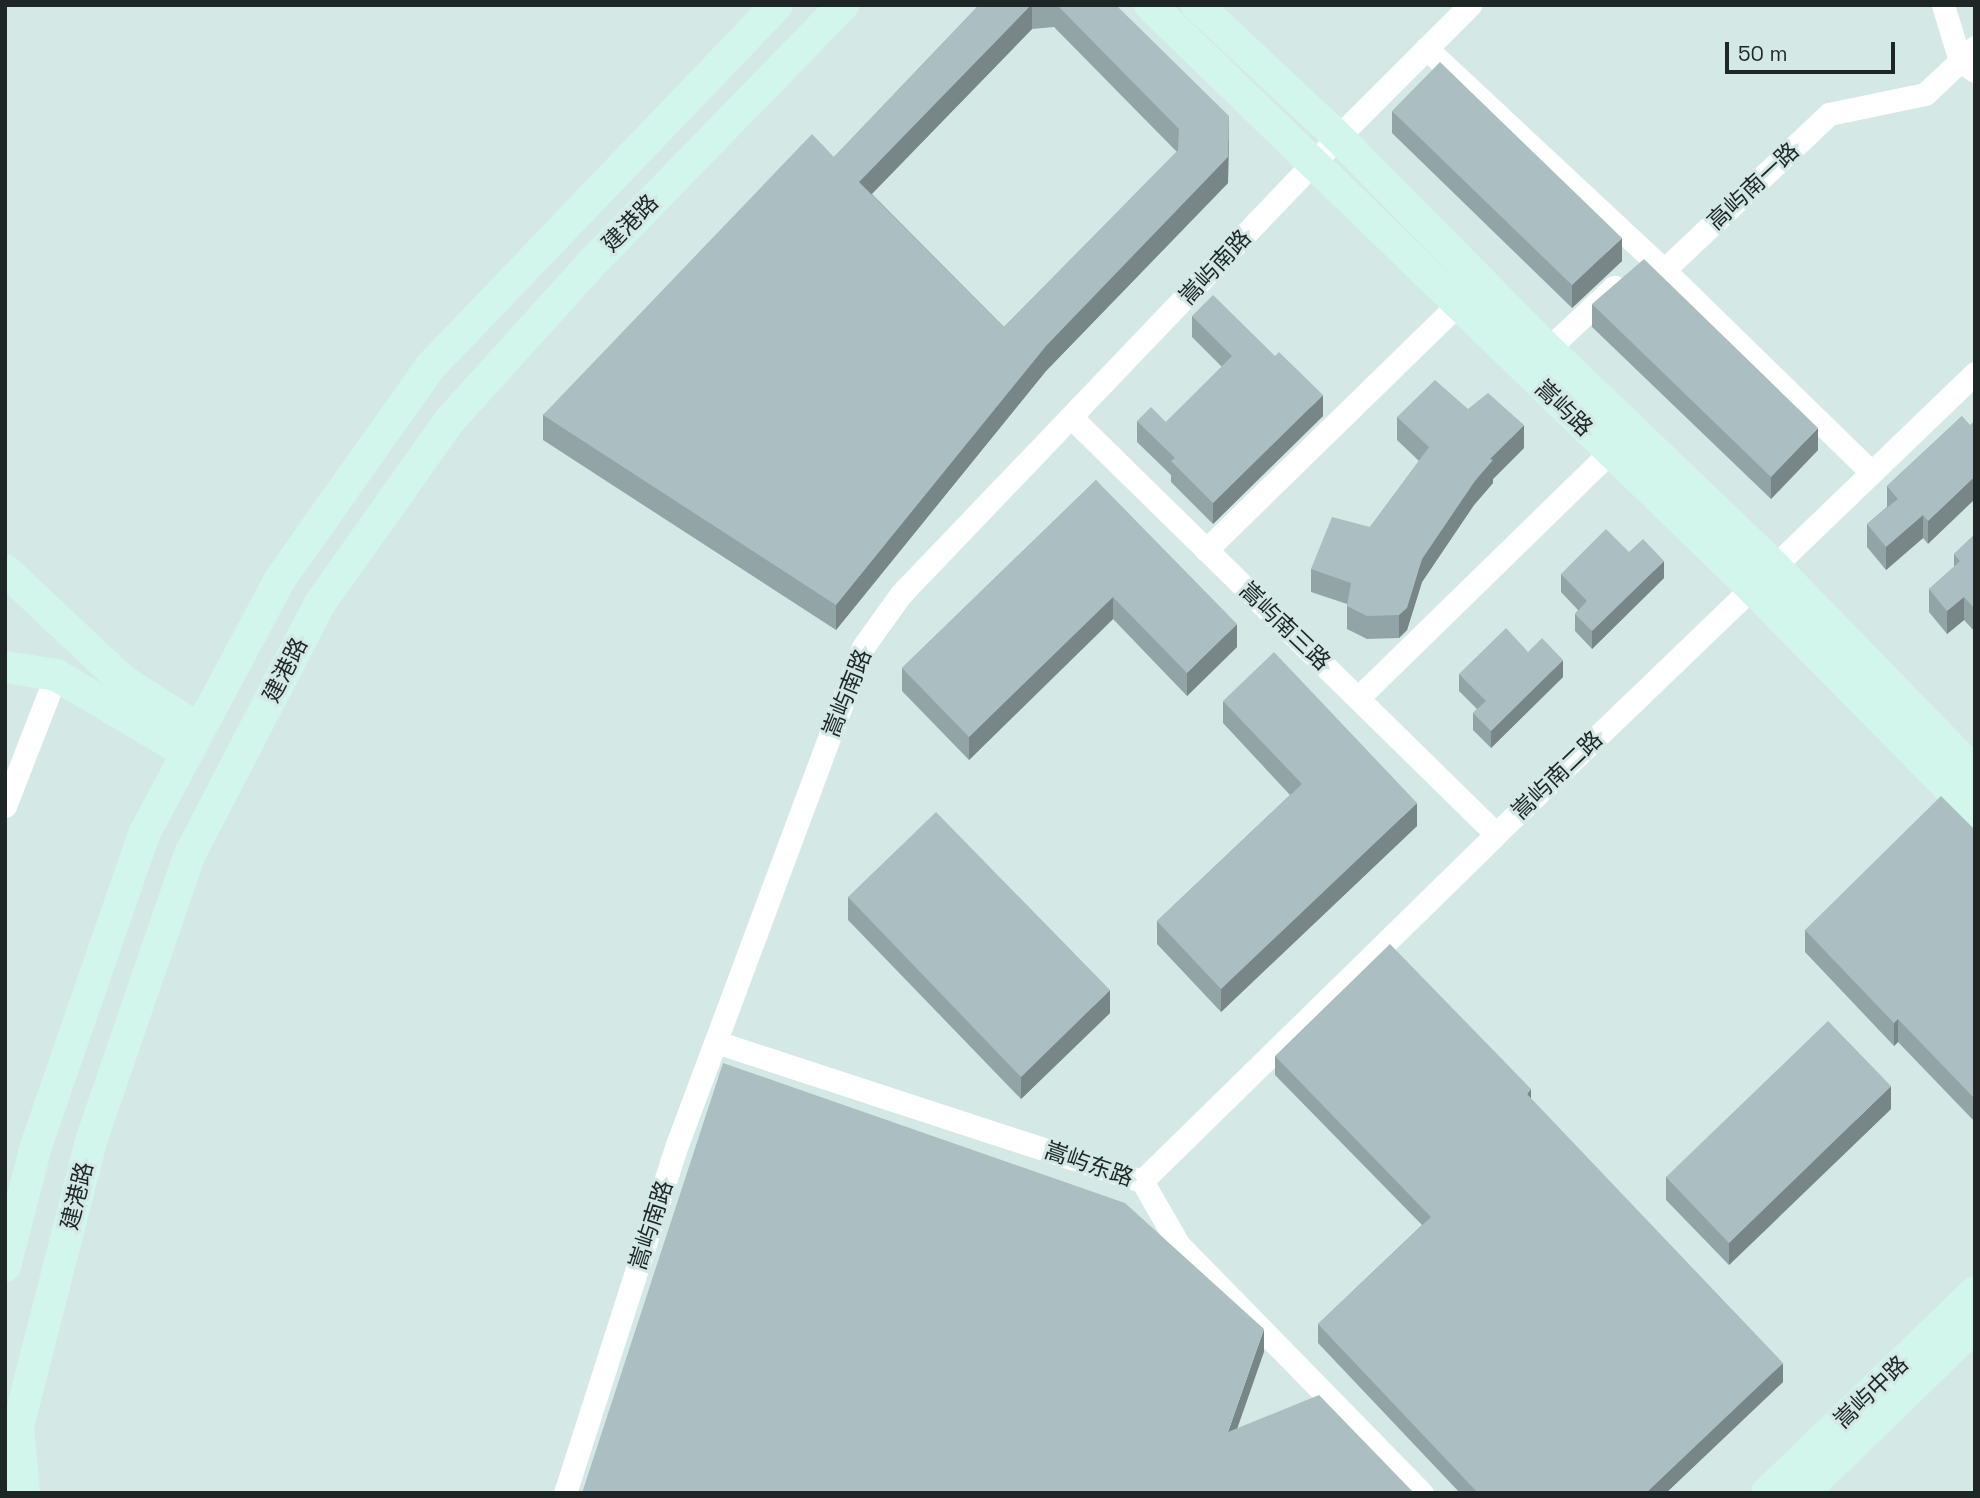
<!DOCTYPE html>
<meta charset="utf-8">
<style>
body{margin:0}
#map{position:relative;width:1980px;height:1498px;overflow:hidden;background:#d4e9e6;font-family:"Space Grotesk","Noto Sans SC",sans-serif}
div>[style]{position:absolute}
.street>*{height:23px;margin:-11.5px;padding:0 11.5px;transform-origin:11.5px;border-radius:11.5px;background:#fff}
.secondary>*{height:32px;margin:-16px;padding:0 16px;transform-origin:16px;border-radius:16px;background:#d2f6eb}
.wall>*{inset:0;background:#93a4a7}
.shaded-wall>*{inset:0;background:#788688}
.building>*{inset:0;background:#abbfc2}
span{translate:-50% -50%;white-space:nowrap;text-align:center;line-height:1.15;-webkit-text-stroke:6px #d4e9e6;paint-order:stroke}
.street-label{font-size:23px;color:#1f2726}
.frame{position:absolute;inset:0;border:7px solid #1f2726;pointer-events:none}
.scale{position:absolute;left:1725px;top:42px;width:170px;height:32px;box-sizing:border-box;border:4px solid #1f2726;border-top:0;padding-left:9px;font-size:21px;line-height:24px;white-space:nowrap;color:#1f2726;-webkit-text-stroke:5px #d4e9e6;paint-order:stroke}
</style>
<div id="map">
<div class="street">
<div style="left:1943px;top:5px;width:59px;rotate:73.1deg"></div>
<div style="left:1960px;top:61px;width:18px;rotate:34deg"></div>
<div style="left:1426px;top:48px;width:325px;rotate:43deg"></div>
<div style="left:1664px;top:270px;width:289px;rotate:44.3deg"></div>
<div style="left:1651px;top:268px;width:13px;rotate:9deg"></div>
<div style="left:1664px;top:270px;width:227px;rotate:-43.4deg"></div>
<div style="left:1829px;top:114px;width:98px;rotate:-11.8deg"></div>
<div style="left:1925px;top:94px;width:69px;rotate:-43.2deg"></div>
<div style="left:1548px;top:349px;width:91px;rotate:-43.2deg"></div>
<div style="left:1072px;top:418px;width:594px;rotate:44.45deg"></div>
<div style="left:1206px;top:550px;width:351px;rotate:-44.3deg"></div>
<div style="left:1359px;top:697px;width:351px;rotate:-44.3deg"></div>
<div style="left:5px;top:806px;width:141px;rotate:-68.7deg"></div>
<div style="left:716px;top:1042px;width:448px;rotate:18.1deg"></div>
<div style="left:1142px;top:1181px;width:74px;rotate:60deg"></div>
<div style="left:1179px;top:1245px;width:347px;rotate:45.6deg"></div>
<div style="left:1142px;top:1181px;width:496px;rotate:-44.4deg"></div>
<div style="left:1496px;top:834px;width:665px;rotate:-43.9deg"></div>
<div style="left:565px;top:1493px;width:369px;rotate:-72.2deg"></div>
<div style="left:678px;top:1142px;width:528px;rotate:-69.51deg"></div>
<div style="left:863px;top:647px;width:65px;rotate:-54.4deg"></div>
<div style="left:901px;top:594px;width:632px;rotate:-46.28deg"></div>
<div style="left:1338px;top:137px;width:187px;rotate:-45deg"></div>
</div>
<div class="secondary">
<div style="left:1150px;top:5px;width:839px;rotate:44.08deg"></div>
<div style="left:1753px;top:589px;width:316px;rotate:45.4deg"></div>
<div style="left:1197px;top:5px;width:193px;rotate:43.1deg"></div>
<div style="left:1338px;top:137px;width:298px;rotate:45.3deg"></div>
<div style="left:1548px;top:349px;width:315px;rotate:43.8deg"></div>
<div style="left:1775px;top:567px;width:287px;rotate:45.8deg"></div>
<div style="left:5px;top:570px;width:161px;rotate:43.2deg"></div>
<div style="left:122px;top:680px;width:91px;rotate:32.5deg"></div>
<div style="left:5px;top:667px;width:52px;rotate:8.9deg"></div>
<div style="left:56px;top:675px;width:152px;rotate:30.8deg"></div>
<div style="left:5px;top:1266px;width:124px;rotate:-75.5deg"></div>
<div style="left:36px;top:1146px;width:330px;rotate:-70.9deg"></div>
<div style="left:144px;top:834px;width:289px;rotate:-61.9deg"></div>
<div style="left:280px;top:579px;width:260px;rotate:-54.7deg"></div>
<div style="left:430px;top:367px;width:501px;rotate:-46.21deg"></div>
<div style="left:24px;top:1493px;width:67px;rotate:-95.1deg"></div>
<div style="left:18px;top:1426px;width:297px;rotate:-75.6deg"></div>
<div style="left:92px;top:1138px;width:300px;rotate:-71deg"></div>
<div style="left:190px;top:854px;width:283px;rotate:-62.6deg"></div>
<div style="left:320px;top:603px;width:226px;rotate:-54.6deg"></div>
<div style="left:451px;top:419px;width:212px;rotate:-47.9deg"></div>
<div style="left:593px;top:262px;width:359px;rotate:-45.8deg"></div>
<div style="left:1767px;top:1493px;width:289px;rotate:-44deg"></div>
<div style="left:1803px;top:1493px;width:240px;rotate:-44.2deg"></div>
</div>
<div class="wall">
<div style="clip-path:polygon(evenodd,979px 5px,1116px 5px,1229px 141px,1228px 183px,1046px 371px,836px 630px,543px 440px,543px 415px,834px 157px,979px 5px,1054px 27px,1177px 152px,1004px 327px,872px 194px,1032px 29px,1054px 27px)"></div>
<div style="clip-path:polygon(1392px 111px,1622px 261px,1572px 308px,1392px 133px)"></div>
<div style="clip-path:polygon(1592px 304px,1818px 450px,1771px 499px,1592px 327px)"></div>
<div style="clip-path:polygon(1192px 316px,1323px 416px,1213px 524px,1171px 482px,1171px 475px,1137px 442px,1137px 421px,1166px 422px,1222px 367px,1192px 337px)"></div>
<div style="clip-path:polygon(1468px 409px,1524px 448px,1493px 479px,1493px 483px,1474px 505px,1422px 582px,1407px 630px,1399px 638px,1367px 639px,1347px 629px,1347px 604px,1311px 592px,1311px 569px,1370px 527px,1419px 461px,1397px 440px,1397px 417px)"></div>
<div style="clip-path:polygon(1962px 416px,1928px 544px,1923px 538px,1886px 570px,1867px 547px,1867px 524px,1887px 507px,1887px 486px)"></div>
<div style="clip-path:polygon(1096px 480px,1237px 647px,1187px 696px,1113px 619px,969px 760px,902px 691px,902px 668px)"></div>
<div style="clip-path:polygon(1975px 534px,1975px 632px,1964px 620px,1947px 634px,1929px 612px,1929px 589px,1954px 567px,1954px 554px)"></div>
<div style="clip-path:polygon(1629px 552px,1664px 578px,1592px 649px,1575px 631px,1575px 614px,1578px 610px,1561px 592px,1561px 574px)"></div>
<div style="clip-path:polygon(1528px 652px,1563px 677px,1491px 748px,1473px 730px,1473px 713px,1477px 709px,1459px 691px,1459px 674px)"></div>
<div style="clip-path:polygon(1223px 701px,1417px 826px,1221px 1012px,1157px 944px,1157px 921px,1290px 795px,1223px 723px)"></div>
<div style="clip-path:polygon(1975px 830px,1975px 1122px,1898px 1042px,1894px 1046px,1805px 952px,1805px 930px)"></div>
<div style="clip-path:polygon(848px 897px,1110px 1013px,1021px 1099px,848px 920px)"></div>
<div style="clip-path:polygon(1275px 1056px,1531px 1099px,1783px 1382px,1666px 1493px,1460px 1493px,1318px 1343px,1318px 1324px,1422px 1225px,1275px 1075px)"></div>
<div style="clip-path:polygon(1891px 1109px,1729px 1265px,1666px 1200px,1666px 1177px)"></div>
</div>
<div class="shaded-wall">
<div style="clip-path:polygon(1031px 5px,1032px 5px,1032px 29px,859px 207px,859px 182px)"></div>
<div style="clip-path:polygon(1229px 116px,1228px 183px,1046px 371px,836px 630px,836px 605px)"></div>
<div style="clip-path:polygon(1622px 238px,1622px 261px,1572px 308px,1572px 285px)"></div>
<div style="clip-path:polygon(1323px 395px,1323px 416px,1213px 524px,1213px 503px)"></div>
<div style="clip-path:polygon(1524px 425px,1524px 448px,1493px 479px,1493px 483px,1474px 505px,1422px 582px,1407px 630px,1399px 638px,1399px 615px,1422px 559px,1490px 459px)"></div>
<div style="clip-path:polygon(1818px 428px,1818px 450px,1771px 499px,1771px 477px)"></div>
<div style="clip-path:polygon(1975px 476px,1975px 499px,1928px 544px,1928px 521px)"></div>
<div style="clip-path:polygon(1923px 515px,1923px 538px,1886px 570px,1886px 547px)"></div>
<div style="clip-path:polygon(1664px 561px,1664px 578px,1592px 649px,1592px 631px)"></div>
<div style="clip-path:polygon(1113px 597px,1113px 619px,969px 760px,969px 737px)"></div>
<div style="clip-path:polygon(1964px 597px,1964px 620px,1947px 634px,1947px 611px)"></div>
<div style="clip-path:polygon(1237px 624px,1237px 647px,1187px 696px,1187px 673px)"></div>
<div style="clip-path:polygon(1563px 660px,1563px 677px,1491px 748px,1491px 731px)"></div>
<div style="clip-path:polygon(1417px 803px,1417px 826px,1221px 1012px,1221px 989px)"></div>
<div style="clip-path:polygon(1110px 990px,1110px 1013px,1021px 1099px,1021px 1077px)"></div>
<div style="clip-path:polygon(1898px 1019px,1898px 1042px,1894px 1046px,1894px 1023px)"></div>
<div style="clip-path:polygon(1891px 1086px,1891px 1109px,1729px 1265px,1729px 1243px)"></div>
<div style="clip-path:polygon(1531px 1089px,1531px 1108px,1527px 1094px)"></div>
<div style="clip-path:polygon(1264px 1329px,1264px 1352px,1228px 1455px,1228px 1432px)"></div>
<div style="clip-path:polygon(1783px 1363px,1783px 1382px,1666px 1493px,1646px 1493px)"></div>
</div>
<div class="building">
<div style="clip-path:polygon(979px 5px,1031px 5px,859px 182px,1004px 327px,1178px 150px,1179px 129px,1057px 5px,1116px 5px,1229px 116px,1228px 157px,1046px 346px,836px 605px,543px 415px,812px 134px,834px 157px)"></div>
<div style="clip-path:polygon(1440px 62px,1622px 238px,1572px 285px,1392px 111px)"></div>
<div style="clip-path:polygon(1644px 259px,1818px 428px,1771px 477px,1592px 304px)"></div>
<div style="clip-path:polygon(1213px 295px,1275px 356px,1279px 352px,1323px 395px,1213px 503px,1171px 461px,1175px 458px,1137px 421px,1151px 407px,1166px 422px,1232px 356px,1192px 316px)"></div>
<div style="clip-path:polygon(1435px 380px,1468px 409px,1488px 393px,1524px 425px,1490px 459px,1493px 460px,1474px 482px,1422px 559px,1407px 608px,1399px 615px,1367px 616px,1347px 606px,1351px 583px,1311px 569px,1332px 517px,1370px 527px,1429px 447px,1397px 417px)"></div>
<div style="clip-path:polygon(1962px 416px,1970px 425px,1975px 420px,1975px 476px,1928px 521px,1923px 515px,1886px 547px,1867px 524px,1898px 499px,1887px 486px)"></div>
<div style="clip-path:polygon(1096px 480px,1237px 624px,1187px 673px,1113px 597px,969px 737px,902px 668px)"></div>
<div style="clip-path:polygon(1606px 529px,1629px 552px,1643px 539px,1664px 561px,1592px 631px,1575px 614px,1587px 601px,1561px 574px)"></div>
<div style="clip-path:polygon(1975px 534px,1975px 609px,1964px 597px,1947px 611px,1929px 589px,1960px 561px,1954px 554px)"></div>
<div style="clip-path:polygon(1506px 628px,1528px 652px,1542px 638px,1563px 660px,1491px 731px,1473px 713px,1486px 701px,1459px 674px)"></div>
<div style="clip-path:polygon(1274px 652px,1417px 803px,1221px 989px,1157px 921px,1302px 784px,1223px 701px)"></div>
<div style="clip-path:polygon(1941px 796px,1975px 830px,1975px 1099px,1898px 1019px,1894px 1023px,1805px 930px)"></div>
<div style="clip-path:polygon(936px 812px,1110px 990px,1021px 1077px,848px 897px)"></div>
<div style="clip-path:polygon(1390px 944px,1531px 1089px,1527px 1094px,1783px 1363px,1646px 1493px,1478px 1493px,1318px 1324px,1431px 1217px,1275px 1056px)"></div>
<div style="clip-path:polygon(1828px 1021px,1891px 1086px,1729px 1243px,1666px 1177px)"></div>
<div style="clip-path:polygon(723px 1063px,1125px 1203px,1264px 1329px,1228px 1432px,1319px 1395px,1414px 1493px,582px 1493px)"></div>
</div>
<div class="street-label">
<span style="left:1753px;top:186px;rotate:-43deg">高屿南一路</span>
<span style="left:630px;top:223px;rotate:-46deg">建港路</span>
<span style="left:1215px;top:267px;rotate:-47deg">嵩屿南路</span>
<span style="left:1564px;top:408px;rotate:44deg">嵩屿路</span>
<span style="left:1285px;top:626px;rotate:44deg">嵩屿南三路</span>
<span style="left:285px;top:670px;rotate:-63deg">建港路</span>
<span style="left:847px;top:693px;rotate:-68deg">嵩屿南路</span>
<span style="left:1557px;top:775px;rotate:-44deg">嵩屿南二路</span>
<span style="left:1089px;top:1164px;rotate:19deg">嵩屿东路</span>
<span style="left:77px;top:1196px;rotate:-76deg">建港路</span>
<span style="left:651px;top:1225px;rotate:-72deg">嵩屿南路</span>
<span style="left:1871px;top:1392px;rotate:-44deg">嵩屿中路</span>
</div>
<div class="frame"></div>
<div class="scale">50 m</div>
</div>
